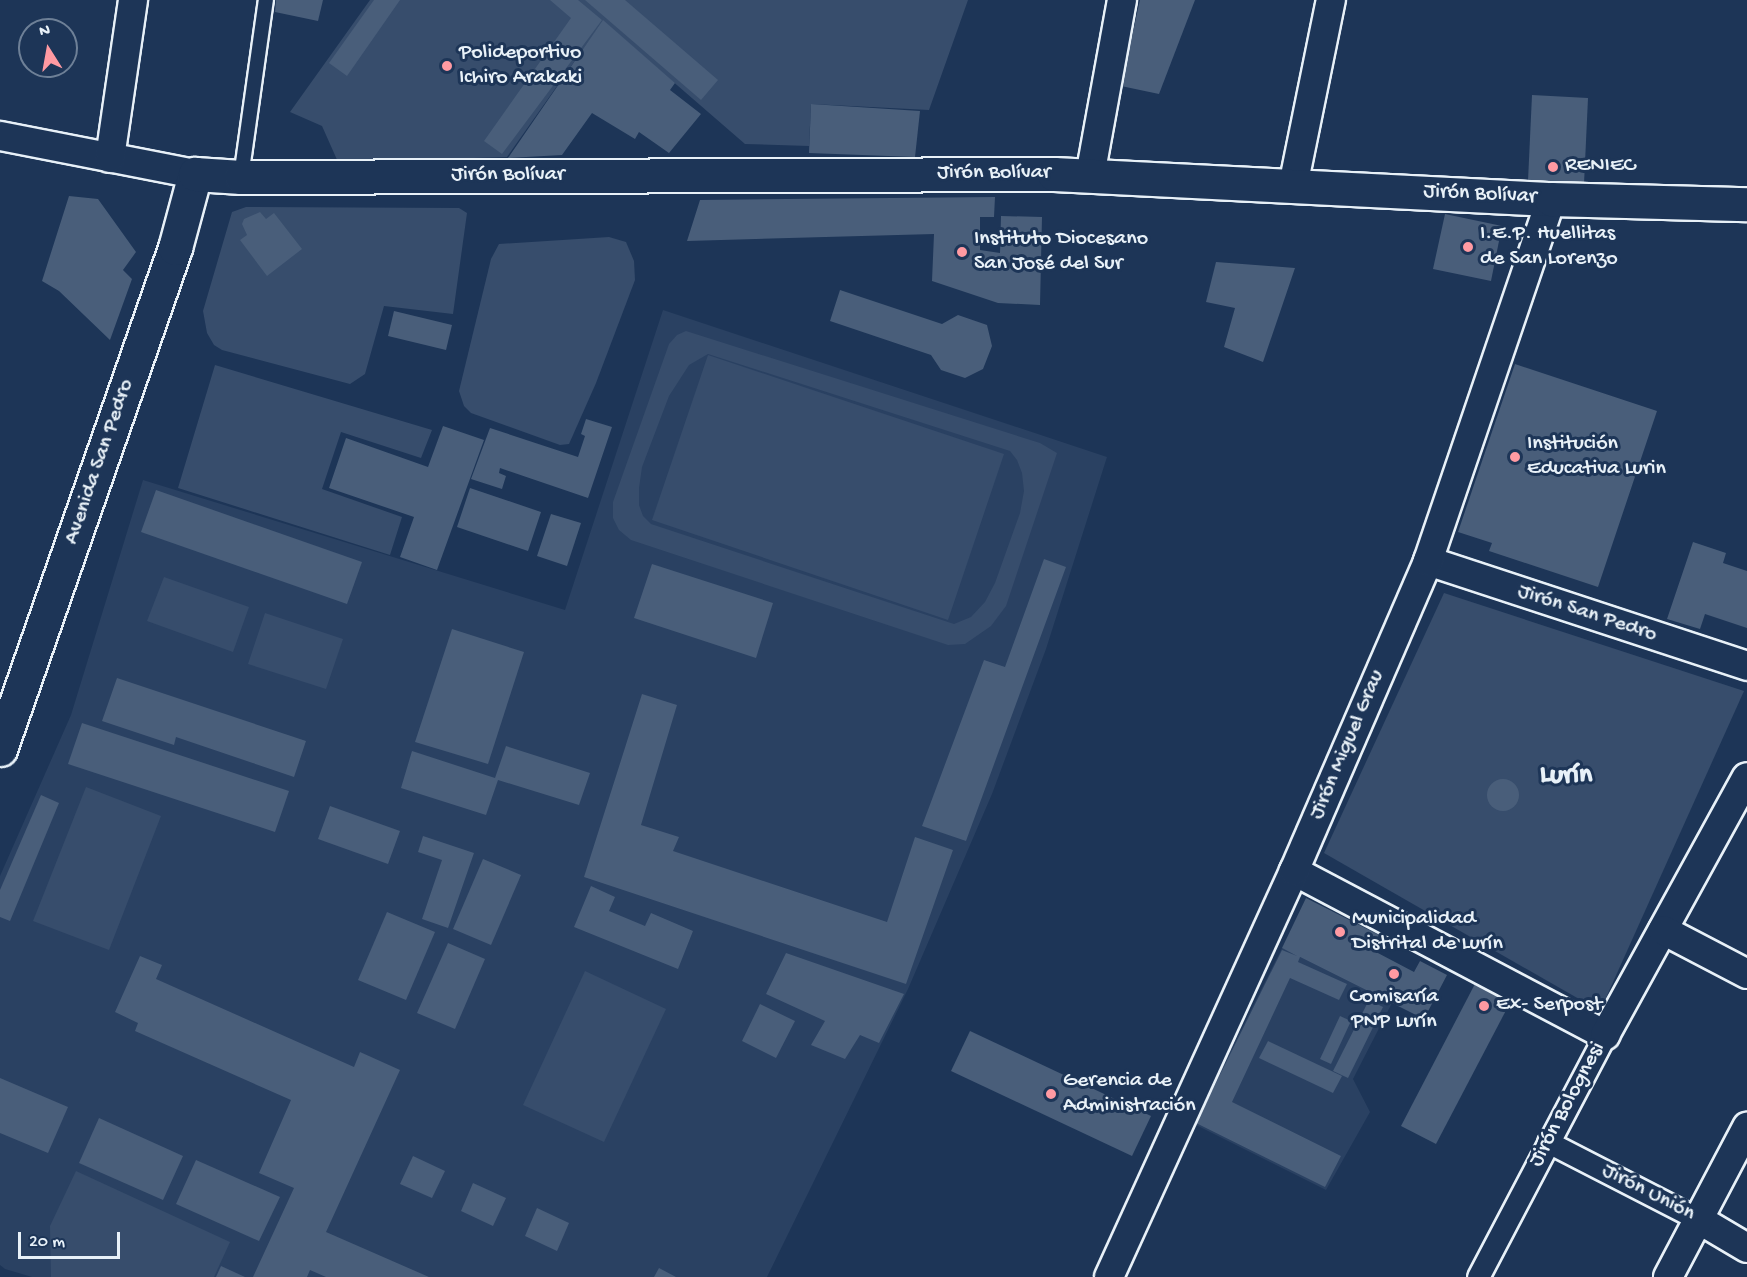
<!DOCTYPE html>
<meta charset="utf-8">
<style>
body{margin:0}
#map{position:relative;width:1747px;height:1277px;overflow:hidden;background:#1d3557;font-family:"Gochi Hand",sans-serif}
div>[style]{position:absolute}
.built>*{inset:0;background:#2a4162}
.green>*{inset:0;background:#374d6c}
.building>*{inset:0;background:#495e7a}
.round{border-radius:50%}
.roads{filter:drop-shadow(2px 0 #e8f1f8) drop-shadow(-2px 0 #e8f1f8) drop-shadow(0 2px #e8f1f8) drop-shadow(0 -2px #e8f1f8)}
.service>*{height:14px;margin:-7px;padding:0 7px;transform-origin:7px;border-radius:7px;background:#1d3557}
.pedestrian>*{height:21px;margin:-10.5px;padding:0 10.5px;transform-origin:10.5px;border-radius:10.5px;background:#1d3557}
.minor>*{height:28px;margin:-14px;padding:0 14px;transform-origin:14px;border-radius:14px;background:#1d3557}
.tertiary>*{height:33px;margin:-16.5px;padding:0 16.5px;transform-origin:16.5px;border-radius:16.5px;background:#1d3557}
.dots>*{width:16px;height:16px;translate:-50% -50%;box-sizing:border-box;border:3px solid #1d3557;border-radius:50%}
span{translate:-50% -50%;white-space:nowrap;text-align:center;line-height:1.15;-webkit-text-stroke:6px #1d3557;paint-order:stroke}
.poi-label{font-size:22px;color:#e8f1f8}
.left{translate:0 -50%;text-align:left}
.street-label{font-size:22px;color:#e8f1f8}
.district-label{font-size:28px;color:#e8f1f8;font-weight:700}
.north{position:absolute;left:18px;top:18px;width:60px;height:60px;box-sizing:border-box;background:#1d3557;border:2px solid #6e8097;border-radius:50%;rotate:349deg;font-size:16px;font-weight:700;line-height:24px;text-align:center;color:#e8f1f8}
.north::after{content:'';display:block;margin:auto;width:21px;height:27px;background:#ff9aa2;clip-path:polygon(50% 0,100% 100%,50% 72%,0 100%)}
.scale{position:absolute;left:18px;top:1232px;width:102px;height:27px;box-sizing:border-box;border:3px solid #e8f1f8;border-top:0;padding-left:8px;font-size:18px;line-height:21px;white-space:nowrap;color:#e8f1f8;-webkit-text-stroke:4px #1d3557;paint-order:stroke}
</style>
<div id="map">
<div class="built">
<div style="clip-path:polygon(663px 310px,1107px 457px,1046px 649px,992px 794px,908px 989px,767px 1277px,32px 1277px,5px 1269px,0 1265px,0 876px,71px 715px,143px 480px,565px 610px)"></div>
<div style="clip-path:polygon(1282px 948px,1392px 1003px,1353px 1079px,1370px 1112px,1326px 1190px,1194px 1124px)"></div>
</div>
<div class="green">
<div style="clip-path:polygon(370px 0,968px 0,929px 110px,811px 104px,809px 146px,745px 144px,603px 21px,507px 157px,338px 162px,322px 126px,290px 112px)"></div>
<div style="clip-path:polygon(246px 207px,459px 208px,467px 213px,453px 314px,384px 306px,365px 374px,350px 384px,222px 350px,214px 345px,207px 333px,203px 311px,232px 212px)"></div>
<div style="clip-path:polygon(609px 237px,626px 242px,634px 261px,635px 280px,596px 383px,569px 444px,560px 445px,471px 413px,464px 406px,459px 391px,491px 259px,499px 244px)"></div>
<div style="clip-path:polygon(evenodd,686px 331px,1040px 443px,1057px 453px,1006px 606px,991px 626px,965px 644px,948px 645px,631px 540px,619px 530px,613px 518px,613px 502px,669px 344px,677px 335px,686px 331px,708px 354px,1010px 451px,1017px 460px,1022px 473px,1024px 491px,1020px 513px,995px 583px,985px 602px,971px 617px,954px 624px,651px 524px,643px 516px,639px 505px,639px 488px,642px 467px,669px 396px,689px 365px,708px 354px)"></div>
<div style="clip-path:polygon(708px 355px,1004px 454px,948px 620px,652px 520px)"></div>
<div style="clip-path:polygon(215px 365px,432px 430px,421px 458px,341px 432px,322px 489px,402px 517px,390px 555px,178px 488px)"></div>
<div style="clip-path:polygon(164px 577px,249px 607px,233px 652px,147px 621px)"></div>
<div style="clip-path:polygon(1444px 593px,1744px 691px,1600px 1011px,1324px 853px)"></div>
<div style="clip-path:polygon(265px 613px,343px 639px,326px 689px,248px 664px)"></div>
<div style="clip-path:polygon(86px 787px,161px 816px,109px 950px,33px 921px)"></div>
<div style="clip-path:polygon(585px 971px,666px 1009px,604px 1142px,523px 1105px)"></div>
<div style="clip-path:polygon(76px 1171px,230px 1242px,214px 1277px,51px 1277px,50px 1226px)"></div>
</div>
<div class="building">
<div style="clip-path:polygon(276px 0,323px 0,318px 21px,275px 12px)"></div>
<div style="clip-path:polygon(374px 0,400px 0,347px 76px,329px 63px)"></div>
<div style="clip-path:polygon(550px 0,578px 0,602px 20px,502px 154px,484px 141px,571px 18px)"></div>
<div style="clip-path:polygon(585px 0,625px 0,718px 80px,701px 100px)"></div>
<div style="clip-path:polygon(1140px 0,1195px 0,1159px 94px,1121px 86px)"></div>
<div style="clip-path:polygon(603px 20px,675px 83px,670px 90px,701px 114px,669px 153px,639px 132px,635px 139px,592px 113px,562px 155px,508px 158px)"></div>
<div style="clip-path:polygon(1532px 95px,1588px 98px,1584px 184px,1528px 181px)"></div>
<div style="clip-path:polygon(811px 104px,920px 111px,915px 157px,809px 153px)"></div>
<div style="clip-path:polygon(69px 196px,98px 199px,136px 252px,123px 270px,132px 279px,110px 340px,59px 291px,42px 281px)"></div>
<div style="clip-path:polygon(995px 197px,994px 217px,980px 217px,980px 250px,1000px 253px,1001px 216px,1042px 217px,1040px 305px,998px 303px,932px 281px,934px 234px,687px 241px,700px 200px)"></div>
<div style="clip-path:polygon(260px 212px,266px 219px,274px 213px,302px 249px,267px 276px,240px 240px,247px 235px,242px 224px,244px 219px)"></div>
<div style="clip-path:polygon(1445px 214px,1502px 226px,1491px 281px,1433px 269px)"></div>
<div style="clip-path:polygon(1216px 262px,1295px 268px,1263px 362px,1224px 347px,1235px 308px,1206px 302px)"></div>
<div style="clip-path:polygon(840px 290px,942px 324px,958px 315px,987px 325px,992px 346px,983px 369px,965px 378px,941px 370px,931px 355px,830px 321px)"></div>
<div style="clip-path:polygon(394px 311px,452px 325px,446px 350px,388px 336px)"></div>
<div style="clip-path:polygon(1515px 364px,1657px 411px,1598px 587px,1489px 551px,1492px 543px,1458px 532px)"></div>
<div style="clip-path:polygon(586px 419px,612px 427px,588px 498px,500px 468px,499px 473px,506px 476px,502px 489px,471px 479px,490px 428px,578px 457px,585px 436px,581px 434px)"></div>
<div style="clip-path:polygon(443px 426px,484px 440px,437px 570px,400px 557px,414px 517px,329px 488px,346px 438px,428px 467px)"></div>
<div style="clip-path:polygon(470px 488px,541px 512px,528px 551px,457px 527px)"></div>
<div style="clip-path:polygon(156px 490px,362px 562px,347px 604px,141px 532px)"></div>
<div style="clip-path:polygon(551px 514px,581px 523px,567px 566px,537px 556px)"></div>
<div style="clip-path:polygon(1693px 542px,1726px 553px,1723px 563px,1747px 571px,1747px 628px,1705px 614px,1700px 629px,1667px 619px)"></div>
<div style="clip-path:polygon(1044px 559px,1066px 567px,966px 841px,922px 826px,984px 660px,1005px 667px)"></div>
<div style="clip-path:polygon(652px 564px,773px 603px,756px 658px,634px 618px)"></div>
<div style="clip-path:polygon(452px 629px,524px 652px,488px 764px,415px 742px)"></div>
<div style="clip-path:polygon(117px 678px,306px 741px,294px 777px,176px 737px,174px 745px,102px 721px)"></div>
<div style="clip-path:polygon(642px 694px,677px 705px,641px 825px,679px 837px,673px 851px,887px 922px,915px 837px,953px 850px,906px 984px,584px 877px)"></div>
<div style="clip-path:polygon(82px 723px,289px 791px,275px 832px,68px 764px)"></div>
<div style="clip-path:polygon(506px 746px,590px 773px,579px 805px,498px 780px,486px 815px,401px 788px,412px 751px,495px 778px)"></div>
<div class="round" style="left:1487px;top:779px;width:32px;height:32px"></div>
<div style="clip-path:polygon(41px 795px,59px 803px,10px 921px,0 917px,0 890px)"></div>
<div style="clip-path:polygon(330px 806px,400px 831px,388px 864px,318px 839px)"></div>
<div style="clip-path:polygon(423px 836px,474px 853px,448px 928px,422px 919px,442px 860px,418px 852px)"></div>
<div style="clip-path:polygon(483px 859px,521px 875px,491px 945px,453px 929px)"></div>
<div style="clip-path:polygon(591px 886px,615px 897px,609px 911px,645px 926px,651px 913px,693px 931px,678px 969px,574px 927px)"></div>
<div style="clip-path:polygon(1306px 898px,1383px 937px,1376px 952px,1414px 972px,1420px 961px,1447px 975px,1424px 1019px,1300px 957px,1298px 962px,1347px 984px,1339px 1000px,1290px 978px,1232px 1102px,1341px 1156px,1325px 1187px,1196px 1123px,1282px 950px,1297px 956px,1282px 948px)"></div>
<div style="clip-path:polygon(387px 912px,435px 932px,406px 1000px,358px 980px)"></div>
<div style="clip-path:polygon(448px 943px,485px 959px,455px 1029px,417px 1013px)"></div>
<div style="clip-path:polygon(786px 953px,904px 994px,879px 1043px,860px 1035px,845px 1059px,811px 1045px,825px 1021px,766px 994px)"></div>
<div style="clip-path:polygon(140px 956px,162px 965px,156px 979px,354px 1067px,360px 1052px,400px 1070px,326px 1232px,429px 1277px,326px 1277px,310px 1270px,307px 1277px,253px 1277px,294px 1188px,259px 1173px,291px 1100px,135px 1031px,138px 1023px,115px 1012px)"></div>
<div style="clip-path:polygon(1477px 980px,1513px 997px,1436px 1144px,1401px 1126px)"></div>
<div style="clip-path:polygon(1369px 1000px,1383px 1007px,1348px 1078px,1333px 1071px)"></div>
<div style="clip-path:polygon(760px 1004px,795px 1021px,776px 1058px,742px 1041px)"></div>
<div style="clip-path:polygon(1340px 1016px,1351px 1021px,1331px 1064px,1320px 1059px)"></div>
<div style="clip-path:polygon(970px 1031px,1151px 1116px,1132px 1156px,951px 1071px)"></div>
<div style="clip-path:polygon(1268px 1041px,1342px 1076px,1333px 1093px,1259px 1058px)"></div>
<div style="clip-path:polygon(0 1078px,68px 1107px,48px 1153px,0 1133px)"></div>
<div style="clip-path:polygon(99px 1118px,183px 1156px,163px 1200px,79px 1163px)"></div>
<div style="clip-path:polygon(413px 1156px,445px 1171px,432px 1198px,400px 1184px)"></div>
<div style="clip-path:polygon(196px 1160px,280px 1197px,259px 1241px,176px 1204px)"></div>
<div style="clip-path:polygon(473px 1183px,506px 1198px,493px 1226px,461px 1211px)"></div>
<div style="clip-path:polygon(537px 1208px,569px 1223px,557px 1251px,525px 1236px)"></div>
<div style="clip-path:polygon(221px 1266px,245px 1277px,216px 1277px)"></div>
<div style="clip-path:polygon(659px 1268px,676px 1277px,654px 1277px)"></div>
</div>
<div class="roads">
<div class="service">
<div style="left:241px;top:177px;width:179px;rotate:-82deg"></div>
</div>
<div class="pedestrian">
<div style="left:1548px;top:1142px;width:169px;rotate:27.2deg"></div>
<div style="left:1478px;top:1277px;width:273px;rotate:-62.3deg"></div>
</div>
<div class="minor">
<div style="left:0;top:136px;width:199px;rotate:11deg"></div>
<div style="left:110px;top:158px;width:160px;rotate:-81.7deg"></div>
<div style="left:1090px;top:176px;width:179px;rotate:-79.7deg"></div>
<div style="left:1293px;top:186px;width:190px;rotate:-78.5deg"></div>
<div style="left:1428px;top:561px;width:336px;rotate:18.2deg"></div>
<div style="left:1294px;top:871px;width:352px;rotate:27.8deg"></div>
<div style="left:1605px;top:1035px;width:294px;rotate:-61.2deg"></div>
<div style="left:1663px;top:930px;width:95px;rotate:27.6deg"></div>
<div style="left:1698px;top:1219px;width:57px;rotate:30.6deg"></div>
<div style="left:1109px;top:1277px;width:446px;rotate:-65.5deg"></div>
<div style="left:1294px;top:871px;width:338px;rotate:-66.6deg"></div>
<div style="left:1428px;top:561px;width:382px;rotate:-71.2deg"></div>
<div style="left:1668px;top:1277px;width:170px;rotate:-62.2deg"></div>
</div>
<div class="tertiary">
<div style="left:0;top:749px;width:531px;rotate:-70.75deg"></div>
<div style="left:175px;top:248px;width:77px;rotate:-74.9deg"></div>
<div style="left:195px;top:174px;width:46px;rotate:3.7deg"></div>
<div style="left:241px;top:177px;width:813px;rotate:-0.21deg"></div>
<div style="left:1054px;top:174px;width:498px;rotate:2.9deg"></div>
<div style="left:1551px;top:199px;width:196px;rotate:1.5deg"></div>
</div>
</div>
<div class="dots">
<div style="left:447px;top:66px;background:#ff9aa2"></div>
<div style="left:1553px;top:167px;background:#ff9aa2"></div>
<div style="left:1468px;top:247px;background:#ff9aa2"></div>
<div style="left:962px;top:252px;background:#ff9aa2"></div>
<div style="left:1515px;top:457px;background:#ff9aa2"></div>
<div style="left:1340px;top:932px;background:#ff9aa2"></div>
<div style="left:1394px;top:974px;background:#ff9aa2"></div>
<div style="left:1484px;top:1006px;background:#ff9aa2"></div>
<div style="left:1051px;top:1094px;background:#ff9aa2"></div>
</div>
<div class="poi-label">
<span class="left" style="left:459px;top:66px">Polideportivo<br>Ichiro Arakaki</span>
<span class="left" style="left:1565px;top:167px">RENIEC</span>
<span class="left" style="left:1480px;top:247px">I.E.P. Huellitas<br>de San Lorenzo</span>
<span class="left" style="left:974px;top:252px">Instituto Diocesano<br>San José del Sur</span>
<span class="left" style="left:1527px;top:457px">Institución<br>Educativa Lurin</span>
<span class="left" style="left:1352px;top:932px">Municipalidad<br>Distrital de Lurín</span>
<span style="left:1394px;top:1010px">Comisaría<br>PNP Lurín</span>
<span class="left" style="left:1496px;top:1006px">Ex- Serpost</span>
<span class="left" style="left:1063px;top:1094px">Gerencia de<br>Administración</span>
</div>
<div class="street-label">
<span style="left:994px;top:174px">Jirón Bolívar</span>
<span style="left:508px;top:176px">Jirón Bolívar</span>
<span style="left:1480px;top:195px;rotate:3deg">Jirón Bolívar</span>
<span style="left:100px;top:462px;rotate:-71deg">Avenida San Pedro</span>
<span style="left:1587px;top:614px;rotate:18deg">Jirón San Pedro</span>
<span style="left:1348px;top:745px;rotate:-67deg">Jirón Miguel Grau</span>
<span style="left:1568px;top:1105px;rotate:-62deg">Jirón Bolognesi</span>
<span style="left:1648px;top:1193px;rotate:27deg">Jirón Unión</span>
</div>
<div class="district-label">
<span style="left:1566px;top:776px">Lurín</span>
</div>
<div class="north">N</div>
<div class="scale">20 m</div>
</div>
